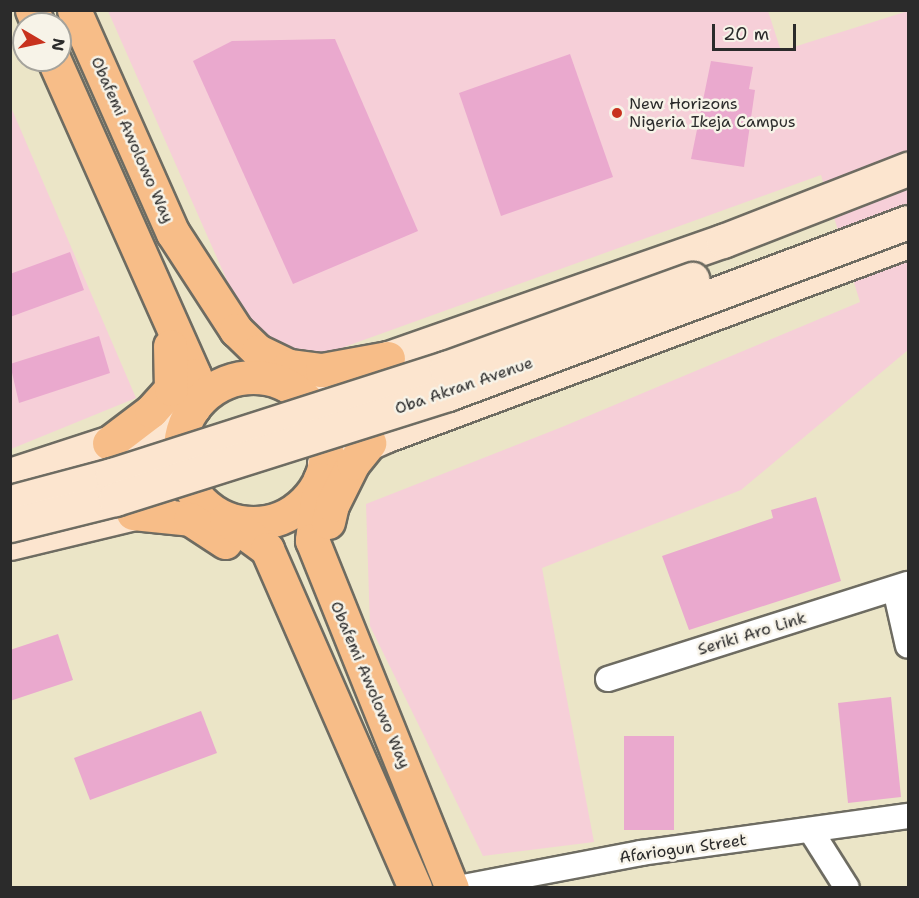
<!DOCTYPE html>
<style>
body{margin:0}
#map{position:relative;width:919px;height:898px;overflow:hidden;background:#ebe5c7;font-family:"Shantell Sans",sans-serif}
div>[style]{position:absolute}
.built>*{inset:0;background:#f6cfd8}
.building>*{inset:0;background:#eaa9ce}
.roads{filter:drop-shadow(2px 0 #6e6c62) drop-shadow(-2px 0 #6e6c62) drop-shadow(0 2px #6e6c62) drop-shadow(0 -2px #6e6c62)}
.street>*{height:24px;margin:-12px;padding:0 12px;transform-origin:12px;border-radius:12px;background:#fff}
.secondary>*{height:33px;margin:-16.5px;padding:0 16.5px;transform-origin:16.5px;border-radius:16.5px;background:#fce5cf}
.primary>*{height:33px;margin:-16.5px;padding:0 16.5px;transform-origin:16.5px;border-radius:16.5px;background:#f7bd88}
.primary>.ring{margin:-16.5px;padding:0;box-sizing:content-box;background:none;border:33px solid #f7bd88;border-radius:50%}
.bridges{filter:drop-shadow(2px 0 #6e6c62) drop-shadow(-2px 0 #6e6c62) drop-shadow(0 2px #6e6c62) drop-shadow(0 -2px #6e6c62)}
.secondary-bridge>*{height:33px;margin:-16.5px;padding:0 16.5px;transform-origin:16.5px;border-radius:16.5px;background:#fce5cf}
.dots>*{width:16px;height:16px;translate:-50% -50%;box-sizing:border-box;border:3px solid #f7f3e8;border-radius:50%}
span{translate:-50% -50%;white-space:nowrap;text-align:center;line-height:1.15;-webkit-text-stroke:5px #f7f3e8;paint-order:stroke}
.poi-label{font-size:16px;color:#2b2b2b}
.left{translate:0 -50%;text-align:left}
.street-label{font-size:16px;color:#2b2b2b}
.frame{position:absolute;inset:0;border:12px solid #2b2b2b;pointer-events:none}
.north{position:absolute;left:12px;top:12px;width:60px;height:60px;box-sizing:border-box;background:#f7f3e8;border:2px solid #a5a39c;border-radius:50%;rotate:99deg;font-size:16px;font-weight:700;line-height:24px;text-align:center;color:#2b2b2b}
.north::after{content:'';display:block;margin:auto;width:21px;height:27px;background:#c8321e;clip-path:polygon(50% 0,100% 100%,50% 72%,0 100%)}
.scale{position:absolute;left:712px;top:24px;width:84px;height:27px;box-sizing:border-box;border:3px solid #2b2b2b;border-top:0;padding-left:8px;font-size:18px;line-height:21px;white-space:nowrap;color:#2b2b2b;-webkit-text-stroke:4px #f7f3e8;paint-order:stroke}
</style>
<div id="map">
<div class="built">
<div style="clip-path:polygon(108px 11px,768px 11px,781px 51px,908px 11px,908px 350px,741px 490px,542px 568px,594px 842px,483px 856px,370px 626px,366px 504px,562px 427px,860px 302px,821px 175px,322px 355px,299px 352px,276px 345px,244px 319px)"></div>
<div style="clip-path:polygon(10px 105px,136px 398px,11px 449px,10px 449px)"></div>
</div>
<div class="building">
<div style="clip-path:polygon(335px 39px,418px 231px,293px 284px,193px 61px,232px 41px)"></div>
<div style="clip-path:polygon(570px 54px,613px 177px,501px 216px,459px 93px)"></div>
<div style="clip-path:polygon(711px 61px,753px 67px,749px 89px,755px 90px,744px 167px,691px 159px)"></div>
<div style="clip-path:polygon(70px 252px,84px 290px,10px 317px,10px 274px)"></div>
<div style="clip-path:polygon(99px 336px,110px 373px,19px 403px,10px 364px)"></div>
<div style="clip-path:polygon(816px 497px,841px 581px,689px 630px,662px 556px,773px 518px,771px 510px)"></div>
<div style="clip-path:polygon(58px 634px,73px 680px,10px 701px,10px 650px)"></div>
<div style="clip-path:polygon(891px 697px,901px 797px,848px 803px,838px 703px)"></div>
<div style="clip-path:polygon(201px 711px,217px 753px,90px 800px,74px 758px)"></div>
<div style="clip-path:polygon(624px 736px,674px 736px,674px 830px,624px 830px)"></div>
</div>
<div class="roads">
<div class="street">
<div style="left:895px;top:589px;width:58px;rotate:77.2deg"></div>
<div style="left:608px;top:679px;width:315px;rotate:-17.6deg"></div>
<div style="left:811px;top:831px;width:67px;rotate:57.7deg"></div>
<div style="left:458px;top:888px;width:186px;rotate:-10.8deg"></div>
<div style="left:641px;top:853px;width:270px;rotate:-7.9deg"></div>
</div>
<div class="secondary">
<div style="left:287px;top:385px;width:14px;rotate:8deg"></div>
<div style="left:301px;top:387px;width:92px;rotate:-18.4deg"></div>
<div style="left:388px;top:358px;width:355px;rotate:-19.3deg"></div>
<div style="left:723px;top:241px;width:199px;rotate:-21.3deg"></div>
<div style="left:324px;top:463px;width:69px;rotate:-24deg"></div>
<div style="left:387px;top:435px;width:556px;rotate:-20.42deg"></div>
<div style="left:10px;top:475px;width:145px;rotate:-18.1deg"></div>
<div style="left:148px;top:430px;width:51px;rotate:-26.6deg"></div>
<div style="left:10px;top:543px;width:154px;rotate:-13.5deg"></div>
</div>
<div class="primary">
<div style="left:32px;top:10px;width:15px;rotate:67deg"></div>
<div style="left:74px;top:10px;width:244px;rotate:66.1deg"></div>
<div style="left:173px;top:233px;width:116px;rotate:57deg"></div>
<div style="left:236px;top:330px;width:30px;rotate:44deg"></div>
<div style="left:258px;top:351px;width:34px;rotate:26deg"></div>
<div style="left:289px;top:366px;width:33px;rotate:7deg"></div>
<div style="left:322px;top:370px;width:67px;rotate:-10.3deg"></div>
<div style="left:54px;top:60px;width:345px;rotate:66deg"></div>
<div style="left:194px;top:375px;width:32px;rotate:90deg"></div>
<div class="ring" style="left:180px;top:377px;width:113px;height:113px"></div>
<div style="left:109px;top:443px;width:53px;rotate:-37.3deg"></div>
<div style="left:151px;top:411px;width:30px;rotate:-48deg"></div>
<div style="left:171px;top:389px;width:43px;rotate:-91.3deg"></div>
<div style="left:320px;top:479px;width:62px;rotate:97.5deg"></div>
<div style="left:312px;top:540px;width:375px;rotate:68.1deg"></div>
<div style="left:133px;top:513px;width:57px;rotate:6deg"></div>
<div style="left:190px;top:519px;width:42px;rotate:33.3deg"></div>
<div style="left:226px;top:519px;width:51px;rotate:36.2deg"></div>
<div style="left:267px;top:549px;width:370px;rotate:66.4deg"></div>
<div style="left:328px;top:522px;width:17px;rotate:-77deg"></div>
<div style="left:332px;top:505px;width:47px;rotate:-63.4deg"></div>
<div style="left:353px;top:463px;width:26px;rotate:-51deg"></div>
</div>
</div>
<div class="bridges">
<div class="secondary-bridge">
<div style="left:18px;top:500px;width:97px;rotate:-14.9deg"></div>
<div style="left:112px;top:475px;width:351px;rotate:-17.8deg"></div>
<div style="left:446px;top:368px;width:262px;rotate:-19.9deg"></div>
<div style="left:10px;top:525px;width:108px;rotate:-13.9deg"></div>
<div style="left:115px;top:499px;width:349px;rotate:-17.5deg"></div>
<div style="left:448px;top:394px;width:491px;rotate:-20.5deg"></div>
</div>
</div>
<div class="dots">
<div style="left:617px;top:113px;background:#c8321e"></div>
</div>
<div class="poi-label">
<span class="left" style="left:629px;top:113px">New Horizons<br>Nigeria Ikeja Campus</span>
</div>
<div class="street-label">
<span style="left:132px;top:140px;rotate:66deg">Obafemi Awolowo Way</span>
<span style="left:464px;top:386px;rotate:-19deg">Oba Akran Avenue</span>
<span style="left:752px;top:634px;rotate:-17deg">Seriki Aro Link</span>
<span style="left:370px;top:685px;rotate:67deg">Obafemi Awolowo Way</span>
<span style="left:683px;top:849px;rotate:-8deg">Afariogun Street</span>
</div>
<div class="frame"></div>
<div class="north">N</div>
<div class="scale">20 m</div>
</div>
